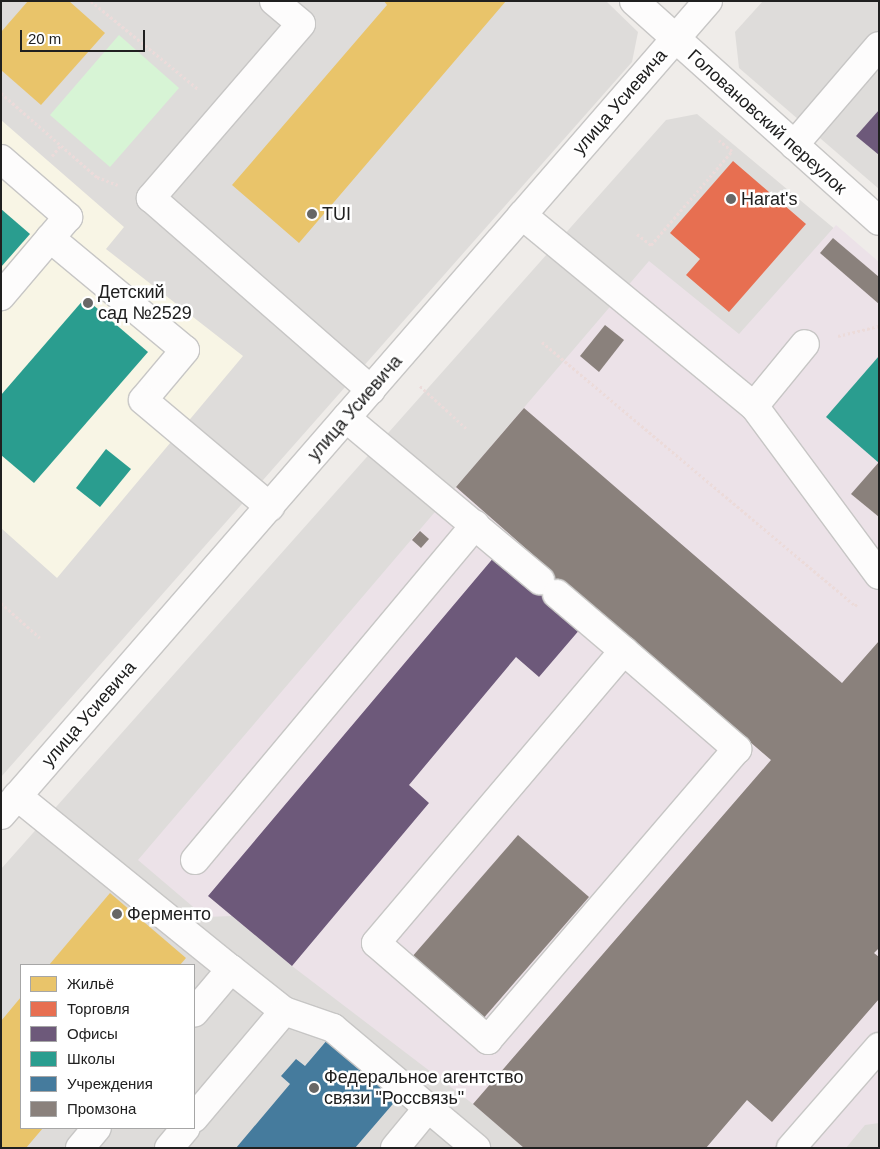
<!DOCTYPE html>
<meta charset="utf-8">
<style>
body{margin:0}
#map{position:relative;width:880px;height:1149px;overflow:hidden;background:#efece9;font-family:Helvetica,sans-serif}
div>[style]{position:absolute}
.residential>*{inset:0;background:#dedcda}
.industrial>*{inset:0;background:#ece2e8}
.education>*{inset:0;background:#f8f5e5}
.park>*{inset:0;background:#d7f4d5}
.homes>*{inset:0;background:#e9c46a}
.shops>*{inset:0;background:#e76f51}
.offices>*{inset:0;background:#6d597a}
.schools>*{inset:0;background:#2a9d8f}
.public>*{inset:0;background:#457b9d}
.industry>*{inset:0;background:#8a817c}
.path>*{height:3px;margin-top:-1.5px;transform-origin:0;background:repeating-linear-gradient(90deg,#ecdbda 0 2.5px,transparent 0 5px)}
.roads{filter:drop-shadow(1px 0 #c7c6c5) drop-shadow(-1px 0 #c7c6c5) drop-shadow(0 1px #c7c6c5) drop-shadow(0 -1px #c7c6c5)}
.minor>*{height:28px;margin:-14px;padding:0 14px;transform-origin:14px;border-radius:14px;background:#fdfcfc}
.dots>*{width:14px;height:14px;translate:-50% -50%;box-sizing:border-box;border:2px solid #fff;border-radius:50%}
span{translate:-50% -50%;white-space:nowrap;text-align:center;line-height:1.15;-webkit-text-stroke:5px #fff;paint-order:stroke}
.street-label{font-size:18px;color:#202020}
.poi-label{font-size:18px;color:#202020}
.left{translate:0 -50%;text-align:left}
.frame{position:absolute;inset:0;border:2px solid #202020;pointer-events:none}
.legend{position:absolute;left:20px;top:964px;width:175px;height:165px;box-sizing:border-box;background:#fff;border:1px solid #a6a6a6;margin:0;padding:6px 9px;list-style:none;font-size:15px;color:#202020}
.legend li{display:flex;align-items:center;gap:10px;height:25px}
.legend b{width:25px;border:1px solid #a6a6a6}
.scale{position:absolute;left:20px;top:30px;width:125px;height:22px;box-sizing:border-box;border:2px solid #202020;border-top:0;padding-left:6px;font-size:15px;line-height:18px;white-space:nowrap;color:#202020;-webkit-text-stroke:4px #fff;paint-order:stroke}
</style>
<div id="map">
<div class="residential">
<div style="clip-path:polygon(1px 1px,606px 1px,638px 32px,632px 62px,1px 777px)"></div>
<div style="clip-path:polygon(763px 1px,879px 1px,879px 189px,739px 68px,735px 32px)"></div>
<div style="clip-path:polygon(evenodd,697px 114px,879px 266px,879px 1148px,1px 1148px,1px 869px,666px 120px,697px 114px,21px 965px,194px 965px,194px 1128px,21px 1128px,21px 965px)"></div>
</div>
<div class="industrial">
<div style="clip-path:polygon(836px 225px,879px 262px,879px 1123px,865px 1125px,846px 1148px,524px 1148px,473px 1104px,292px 966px,232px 916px,205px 917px,138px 860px,649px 261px,739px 334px)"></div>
</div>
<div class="education">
<div style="clip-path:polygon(1px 120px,124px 227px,106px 249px,243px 356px,57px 578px,1px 528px)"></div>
</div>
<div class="park">
<div style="clip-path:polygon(119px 35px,179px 88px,110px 167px,50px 115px)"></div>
</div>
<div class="homes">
<div style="clip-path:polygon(28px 1px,69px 1px,105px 33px,41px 105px,1px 70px,1px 32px)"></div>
<div style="clip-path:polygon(384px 1px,506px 1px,299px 243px,232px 185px,387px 5px)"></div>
<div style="clip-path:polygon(110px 893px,186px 958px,180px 965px,49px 965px)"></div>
<div style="clip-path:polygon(21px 997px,21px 1128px,43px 1128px,26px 1148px,1px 1148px,1px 1021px)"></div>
</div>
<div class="shops">
<div style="clip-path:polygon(733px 161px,806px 224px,729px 312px,686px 275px,700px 259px,670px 233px)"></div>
</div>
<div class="offices">
<div style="clip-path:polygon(879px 110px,879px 155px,856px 136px)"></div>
<div style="clip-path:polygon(495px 556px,581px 628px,539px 677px,516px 657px,409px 785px,429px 803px,292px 966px,208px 896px)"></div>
</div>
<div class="schools">
<div style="clip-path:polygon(1px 209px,30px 234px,1px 267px)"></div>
<div style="clip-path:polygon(85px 298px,148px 352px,34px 483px,1px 455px,1px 395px)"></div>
<div style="clip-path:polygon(879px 356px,879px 463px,826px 417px)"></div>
<div style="clip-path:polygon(106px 449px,131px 469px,100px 507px,76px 488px)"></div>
</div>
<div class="public">
<div style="clip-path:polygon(328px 1039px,398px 1098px,355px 1148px,236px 1148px,290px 1084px,281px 1076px,289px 1067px,296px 1059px,305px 1066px)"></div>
</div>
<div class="industry">
<div style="clip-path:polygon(833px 238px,879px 277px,879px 304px,820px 253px)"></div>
<div style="clip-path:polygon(605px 325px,624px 340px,599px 372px,580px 356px)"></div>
<div style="clip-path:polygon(524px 408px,842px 683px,879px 641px,879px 948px,874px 953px,879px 957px,879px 999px,772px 1122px,747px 1100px,706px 1148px,524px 1148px,473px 1104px,771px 760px,566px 583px,549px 601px,533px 587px,549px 569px,456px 487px)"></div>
<div style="clip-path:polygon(879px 462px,879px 517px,851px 494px)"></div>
<div style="clip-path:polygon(420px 531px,429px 539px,421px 548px,412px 540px)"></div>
<div style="clip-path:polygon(518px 835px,589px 897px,482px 1020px,411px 958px)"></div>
</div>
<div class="path">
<div style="left:91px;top:1px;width:139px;rotate:39.4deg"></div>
<div style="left:1px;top:93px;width:128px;rotate:41.2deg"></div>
<div style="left:97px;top:177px;width:22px;rotate:21deg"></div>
<div style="left:52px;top:156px;width:14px;rotate:-51deg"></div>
<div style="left:637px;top:234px;width:18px;rotate:38deg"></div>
<div style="left:651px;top:245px;width:124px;rotate:-49.2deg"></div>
<div style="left:732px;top:151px;width:17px;rotate:-140deg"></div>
<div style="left:838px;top:336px;width:42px;rotate:-13.7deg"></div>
<div style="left:542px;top:342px;width:409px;rotate:40.1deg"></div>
<div style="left:855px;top:606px;width:5px;rotate:-53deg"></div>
<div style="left:420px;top:386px;width:64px;rotate:42.5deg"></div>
<div style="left:1px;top:603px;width:52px;rotate:41.9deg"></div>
</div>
<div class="roads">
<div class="minor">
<div style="left:274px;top:1px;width:35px;rotate:40deg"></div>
<div style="left:301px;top:24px;width:230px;rotate:130.8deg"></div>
<div style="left:151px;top:198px;width:292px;rotate:41.1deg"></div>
<div style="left:634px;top:1px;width:329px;rotate:41.9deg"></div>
<div style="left:794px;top:145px;width:130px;rotate:-49.4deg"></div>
<div style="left:1px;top:159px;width:89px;rotate:40.9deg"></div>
<div style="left:68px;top:217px;width:104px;rotate:130.3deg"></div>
<div style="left:522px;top:215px;width:301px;rotate:39.5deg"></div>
<div style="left:754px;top:406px;width:210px;rotate:53.5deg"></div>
<div style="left:50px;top:238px;width:175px;rotate:39.7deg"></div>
<div style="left:185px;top:350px;width:65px;rotate:130deg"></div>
<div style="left:143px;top:400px;width:166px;rotate:40.1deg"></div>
<div style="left:754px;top:406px;width:80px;rotate:-50.6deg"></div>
<div style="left:346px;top:418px;width:253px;rotate:39.9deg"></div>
<div style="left:557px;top:594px;width:88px;rotate:40.4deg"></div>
<div style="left:624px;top:651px;width:150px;rotate:40.9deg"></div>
<div style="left:737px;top:749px;width:383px;rotate:130.6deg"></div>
<div style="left:488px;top:1040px;width:148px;rotate:-139.1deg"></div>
<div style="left:376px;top:943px;width:383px;rotate:-49.7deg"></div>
<div style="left:17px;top:796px;width:275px;rotate:39deg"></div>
<div style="left:231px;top:969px;width:57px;rotate:130.1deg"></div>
<div style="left:1px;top:815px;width:1078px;rotate:-49.02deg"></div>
<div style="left:195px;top:860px;width:437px;rotate:-50.1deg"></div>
<div style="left:231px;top:969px;width:68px;rotate:38.4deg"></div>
<div style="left:284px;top:1011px;width:52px;rotate:19.1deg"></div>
<div style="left:333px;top:1028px;width:187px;rotate:40deg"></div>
<div style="left:194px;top:1118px;width:140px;rotate:-49.9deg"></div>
<div style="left:80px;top:1148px;width:26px;rotate:-50deg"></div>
<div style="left:169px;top:1148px;width:26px;rotate:-50deg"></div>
<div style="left:395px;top:1148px;width:52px;rotate:-50.5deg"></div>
<div style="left:791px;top:1148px;width:134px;rotate:-48.9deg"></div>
</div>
</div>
<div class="dots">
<div style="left:731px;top:199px;background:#686766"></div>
<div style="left:312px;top:214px;background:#686766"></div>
<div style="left:88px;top:303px;background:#686766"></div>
<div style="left:117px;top:914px;background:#686766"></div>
<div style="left:314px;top:1088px;background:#686766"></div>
</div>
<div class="street-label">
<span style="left:620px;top:102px;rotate:-49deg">улица Усиевича</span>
<span style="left:767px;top:122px;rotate:42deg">Головановский переулок</span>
<span style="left:355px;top:408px;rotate:-49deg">улица Усиевича</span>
<span style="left:89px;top:714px;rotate:-49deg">улица Усиевича</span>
</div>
<div class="poi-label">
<span class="left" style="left:741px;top:199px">Harat's</span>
<span class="left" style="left:322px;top:214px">TUI</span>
<span class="left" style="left:98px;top:303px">Детский<br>сад №2529</span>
<span class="left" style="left:127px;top:914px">Ферменто</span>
<span class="left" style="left:324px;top:1088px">Федеральное агентство<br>связи "Россвязь"</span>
</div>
<div class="frame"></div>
<ul class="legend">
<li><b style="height:14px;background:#e9c46a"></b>Жильё</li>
<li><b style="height:14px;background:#e76f51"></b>Торговля</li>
<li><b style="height:14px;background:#6d597a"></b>Офисы</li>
<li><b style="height:14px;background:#2a9d8f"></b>Школы</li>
<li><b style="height:14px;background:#457b9d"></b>Учреждения</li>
<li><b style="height:14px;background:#8a817c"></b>Промзона</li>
</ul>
<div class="scale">20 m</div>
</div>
